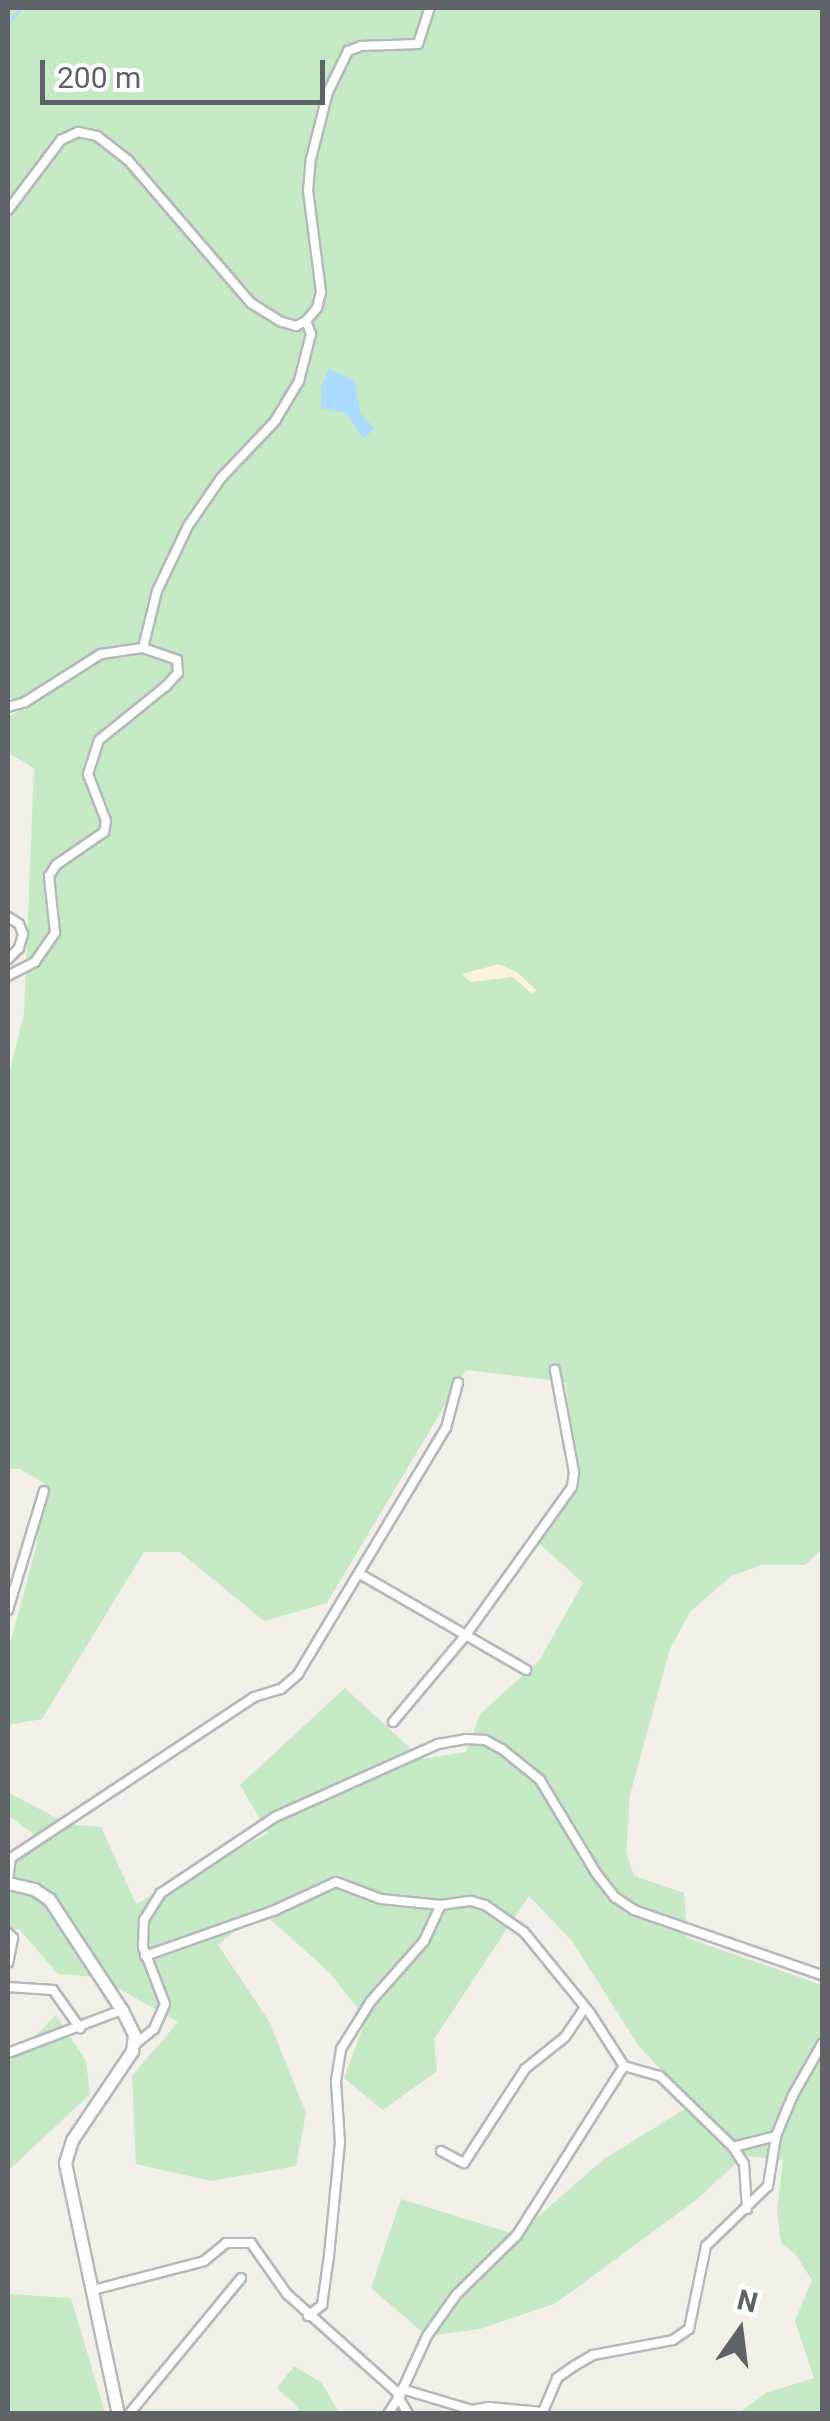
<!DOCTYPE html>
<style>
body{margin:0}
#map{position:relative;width:830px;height:2421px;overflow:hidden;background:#f1efe8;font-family:Roboto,sans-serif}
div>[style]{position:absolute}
.green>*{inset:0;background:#c5e8c5}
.sand>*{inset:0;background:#fbf3d9}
.water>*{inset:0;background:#aadaff}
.stream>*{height:2.5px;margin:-1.25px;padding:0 1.25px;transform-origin:1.25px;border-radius:1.25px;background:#aadaff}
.roads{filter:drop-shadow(2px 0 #b5b8bc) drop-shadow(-2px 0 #b5b8bc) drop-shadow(0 2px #b5b8bc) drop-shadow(0 -2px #b5b8bc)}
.street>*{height:8px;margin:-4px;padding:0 4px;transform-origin:4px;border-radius:4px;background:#fff}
.secondary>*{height:11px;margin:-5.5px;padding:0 5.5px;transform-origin:5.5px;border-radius:5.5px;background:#fff}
span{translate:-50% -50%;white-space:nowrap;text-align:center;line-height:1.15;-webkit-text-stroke:8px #fff;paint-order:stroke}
.frame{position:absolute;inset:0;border:10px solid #5f6368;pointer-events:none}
.north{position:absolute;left:690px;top:2281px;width:100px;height:100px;-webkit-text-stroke:8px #fff;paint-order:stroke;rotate:14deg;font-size:28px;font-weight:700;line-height:40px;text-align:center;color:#5f6368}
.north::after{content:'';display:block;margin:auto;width:35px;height:45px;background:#5f6368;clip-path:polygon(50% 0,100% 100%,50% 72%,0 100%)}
.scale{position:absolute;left:40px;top:60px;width:285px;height:45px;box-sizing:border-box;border:5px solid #5f6368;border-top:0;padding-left:12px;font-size:30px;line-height:35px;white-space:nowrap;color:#5f6368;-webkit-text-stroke:8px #fff;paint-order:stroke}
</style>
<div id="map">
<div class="green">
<div style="clip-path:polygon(8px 8px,822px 8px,822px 1549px,805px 1565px,762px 1565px,731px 1576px,690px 1612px,670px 1649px,630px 1795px,626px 1852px,634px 1876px,684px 1893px,687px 1938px,822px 1985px,822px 2413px,739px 2413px,766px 2393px,814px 2378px,795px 2321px,812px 2280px,795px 2254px,781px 2243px,777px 2211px,783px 2160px,744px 2156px,696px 2200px,556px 2303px,480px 2329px,427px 2336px,371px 2288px,401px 2199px,517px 2235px,604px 2159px,693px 2104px,638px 2045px,572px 1941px,529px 1896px,434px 2039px,437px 2071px,383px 2110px,344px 2078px,366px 2019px,330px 1973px,260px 1910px,218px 1945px,269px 2021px,306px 2113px,296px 2166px,211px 2181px,136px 2164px,132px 2076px,178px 2022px,98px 1977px,58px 1974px,19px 1929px,8px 1929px,8px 1854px,36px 1836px,8px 1815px,8px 1792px,67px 1824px,101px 1827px,136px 1904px,268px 1833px,240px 1785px,345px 1688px,422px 1759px,466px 1752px,480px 1714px,539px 1661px,583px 1583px,539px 1543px,573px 1467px,566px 1382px,466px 1370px,327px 1603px,264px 1621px,180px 1552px,144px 1552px,42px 1719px,8px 1725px,8px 1651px,37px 1544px,44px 1483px,20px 1469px,8px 1469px,8px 1078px,24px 1014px,34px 768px,8px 753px,8px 717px,53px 692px,49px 679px,15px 700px,8px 697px)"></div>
<div style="clip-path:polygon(56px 2015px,86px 2061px,90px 2094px,8px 2171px,8px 2063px)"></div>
<div style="clip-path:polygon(8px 2294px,71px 2298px,105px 2413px,8px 2413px)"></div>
<div style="clip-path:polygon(294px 2366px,322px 2383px,339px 2413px,299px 2413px,297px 2406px,277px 2388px)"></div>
</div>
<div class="sand">
<div style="clip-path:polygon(499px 964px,517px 972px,536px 990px,532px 994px,513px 977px,471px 982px,462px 974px)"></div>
</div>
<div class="water">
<div style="clip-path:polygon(329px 369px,355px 381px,360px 413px,374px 428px,364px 439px,346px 413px,321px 408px,321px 387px)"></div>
</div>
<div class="stream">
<div style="left:8px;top:23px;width:20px;rotate:-49deg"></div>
</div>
<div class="roads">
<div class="street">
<div style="left:8px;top:210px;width:88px;rotate:-52.9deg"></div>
<div style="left:61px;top:140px;width:19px;rotate:-25deg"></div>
<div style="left:78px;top:132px;width:19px;rotate:12deg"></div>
<div style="left:97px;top:136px;width:39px;rotate:38deg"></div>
<div style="left:128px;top:160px;width:189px;rotate:49.3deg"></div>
<div style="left:251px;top:303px;width:36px;rotate:32deg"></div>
<div style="left:282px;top:322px;width:15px;rotate:16deg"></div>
<div style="left:296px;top:326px;width:11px;rotate:-27deg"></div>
<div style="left:306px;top:321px;width:17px;rotate:-50deg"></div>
<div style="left:317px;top:308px;width:16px;rotate:-76deg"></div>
<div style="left:321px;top:292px;width:102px;rotate:-97.3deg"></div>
<div style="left:308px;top:191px;width:32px;rotate:-85deg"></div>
<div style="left:311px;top:159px;width:69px;rotate:-75.8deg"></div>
<div style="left:328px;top:92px;width:46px;rotate:-64deg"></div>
<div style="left:348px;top:51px;width:14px;rotate:-21deg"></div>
<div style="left:361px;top:46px;width:57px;rotate:-2deg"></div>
<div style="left:418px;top:44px;width:38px;rotate:-72deg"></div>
<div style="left:143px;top:648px;width:59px;rotate:-76.2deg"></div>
<div style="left:157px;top:591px;width:72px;rotate:-64.5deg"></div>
<div style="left:188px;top:526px;width:58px;rotate:-55.5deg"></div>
<div style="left:221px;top:478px;width:79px;rotate:-46.5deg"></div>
<div style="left:275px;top:421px;width:47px;rotate:-59deg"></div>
<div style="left:299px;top:381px;width:49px;rotate:-75.7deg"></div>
<div style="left:311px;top:334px;width:14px;rotate:-111deg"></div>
<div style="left:8px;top:707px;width:18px;rotate:-16deg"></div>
<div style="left:25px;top:702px;width:90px;rotate:-32.3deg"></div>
<div style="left:101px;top:654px;width:42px;rotate:-8.1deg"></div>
<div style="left:143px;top:648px;width:36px;rotate:19deg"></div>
<div style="left:177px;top:660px;width:13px;rotate:86deg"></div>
<div style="left:178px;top:673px;width:18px;rotate:133deg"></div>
<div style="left:166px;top:686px;width:86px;rotate:141.1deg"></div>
<div style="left:99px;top:740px;width:36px;rotate:108deg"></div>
<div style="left:88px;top:774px;width:50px;rotate:69deg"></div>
<div style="left:106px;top:821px;width:11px;rotate:100deg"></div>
<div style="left:104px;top:832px;width:58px;rotate:145.5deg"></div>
<div style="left:56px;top:865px;width:13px;rotate:122deg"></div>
<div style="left:49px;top:876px;width:57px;rotate:84deg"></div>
<div style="left:55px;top:933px;width:35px;rotate:125deg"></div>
<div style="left:35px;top:962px;width:30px;rotate:153deg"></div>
<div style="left:8px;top:917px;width:13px;rotate:32deg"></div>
<div style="left:19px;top:924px;width:11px;rotate:68deg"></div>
<div style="left:23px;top:934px;width:15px;rotate:106deg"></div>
<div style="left:19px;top:948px;width:16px;rotate:135deg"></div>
<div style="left:360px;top:1574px;width:192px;rotate:30deg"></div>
<div style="left:8px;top:1610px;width:124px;rotate:-73.2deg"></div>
<div style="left:393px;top:1722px;width:114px;rotate:-50deg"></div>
<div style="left:466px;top:1635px;width:182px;rotate:-54.4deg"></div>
<div style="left:572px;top:1487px;width:15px;rotate:-82deg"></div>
<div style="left:574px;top:1472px;width:104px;rotate:-100.6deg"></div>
<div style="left:8px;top:1879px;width:21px;rotate:-82deg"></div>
<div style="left:11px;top:1858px;width:291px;rotate:-33.5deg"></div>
<div style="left:254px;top:1697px;width:28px;rotate:-17deg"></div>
<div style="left:281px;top:1689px;width:23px;rotate:-41deg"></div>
<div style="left:298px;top:1674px;width:287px;rotate:-59deg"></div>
<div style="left:446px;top:1428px;width:47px;rotate:-75.1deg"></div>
<div style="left:8px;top:1933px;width:7px;rotate:45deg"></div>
<div style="left:13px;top:1938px;width:25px;rotate:101deg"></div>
<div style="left:145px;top:1956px;width:136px;rotate:-19.4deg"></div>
<div style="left:273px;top:1911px;width:69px;rotate:-24.7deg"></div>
<div style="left:336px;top:1882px;width:48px;rotate:20.7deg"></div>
<div style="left:381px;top:1899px;width:60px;rotate:5.7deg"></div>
<div style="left:441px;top:1905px;width:30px;rotate:-8deg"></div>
<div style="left:471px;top:1901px;width:15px;rotate:16deg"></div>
<div style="left:485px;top:1905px;width:47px;rotate:34.7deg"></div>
<div style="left:524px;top:1932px;width:104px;rotate:50.8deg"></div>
<div style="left:590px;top:2013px;width:63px;rotate:57.3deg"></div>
<div style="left:624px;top:2066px;width:37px;rotate:16deg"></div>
<div style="left:660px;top:2076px;width:102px;rotate:44.2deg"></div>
<div style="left:733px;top:2147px;width:20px;rotate:57deg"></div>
<div style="left:744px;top:2164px;width:45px;rotate:86.2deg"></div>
<div style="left:8px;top:1987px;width:45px;rotate:3.8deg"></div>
<div style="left:53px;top:1990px;width:47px;rotate:54.6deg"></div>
<div style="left:133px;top:2046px;width:27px;rotate:-39deg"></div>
<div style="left:154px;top:2029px;width:27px;rotate:-66deg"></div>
<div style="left:165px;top:2004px;width:61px;rotate:-111.1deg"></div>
<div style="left:143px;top:1947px;width:27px;rotate:-88deg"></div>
<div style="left:144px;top:1920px;width:32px;rotate:-58deg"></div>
<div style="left:161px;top:1893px;width:137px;rotate:-33.7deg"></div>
<div style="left:275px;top:1817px;width:179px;rotate:-24.1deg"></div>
<div style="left:438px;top:1744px;width:28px;rotate:-10deg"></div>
<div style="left:466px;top:1739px;width:19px;rotate:3deg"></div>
<div style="left:485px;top:1740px;width:19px;rotate:28deg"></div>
<div style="left:502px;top:1749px;width:49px;rotate:39.2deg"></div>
<div style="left:540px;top:1780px;width:109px;rotate:58.9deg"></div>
<div style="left:596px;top:1873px;width:31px;rotate:52deg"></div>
<div style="left:615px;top:1897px;width:23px;rotate:34deg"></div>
<div style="left:634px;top:1910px;width:199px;rotate:19.1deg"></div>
<div style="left:8px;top:2053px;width:122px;rotate:-20.7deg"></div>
<div style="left:733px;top:2147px;width:44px;rotate:-14.3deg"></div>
<div style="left:441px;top:2151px;width:26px;rotate:28deg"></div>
<div style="left:464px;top:2163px;width:112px;rotate:-57deg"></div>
<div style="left:525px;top:2069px;width:51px;rotate:-38.7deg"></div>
<div style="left:565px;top:2037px;width:36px;rotate:-56deg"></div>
<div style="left:93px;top:2290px;width:115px;rotate:-14.6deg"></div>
<div style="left:204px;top:2261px;width:28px;rotate:-39deg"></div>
<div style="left:226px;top:2243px;width:25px"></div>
<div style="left:251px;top:2243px;width:62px;rotate:54.8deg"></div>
<div style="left:287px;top:2294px;width:152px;rotate:41.8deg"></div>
<div style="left:400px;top:2395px;width:22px;rotate:122deg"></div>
<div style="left:308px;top:2316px;width:18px;rotate:-38deg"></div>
<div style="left:322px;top:2305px;width:49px;rotate:-81.9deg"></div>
<div style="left:329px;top:2256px;width:115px;rotate:-84.5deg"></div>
<div style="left:340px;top:2142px;width:61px;rotate:-93.8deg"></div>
<div style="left:336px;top:2081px;width:32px;rotate:-81deg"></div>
<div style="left:341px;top:2049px;width:57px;rotate:-58deg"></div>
<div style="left:371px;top:2001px;width:80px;rotate:-48.5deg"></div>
<div style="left:424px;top:1941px;width:40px;rotate:-65deg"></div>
<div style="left:402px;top:2389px;width:73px;rotate:16.7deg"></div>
<div style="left:472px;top:2410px;width:17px;rotate:-10deg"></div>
<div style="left:489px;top:2407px;width:53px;rotate:5.4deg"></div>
<div style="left:400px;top:2395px;width:65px;rotate:-65.4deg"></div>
<div style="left:427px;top:2336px;width:50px;rotate:-54.7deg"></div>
<div style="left:456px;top:2295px;width:86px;rotate:-44.5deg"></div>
<div style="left:517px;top:2235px;width:200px;rotate:-57.7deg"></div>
<div style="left:400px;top:2400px;width:16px;rotate:60deg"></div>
<div style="left:129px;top:2414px;width:176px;rotate:-50.5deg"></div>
<div style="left:542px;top:2414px;width:39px;rotate:-67deg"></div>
<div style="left:557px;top:2378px;width:21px;rotate:-35deg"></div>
<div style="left:574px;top:2366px;width:22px;rotate:-30deg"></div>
<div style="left:593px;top:2355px;width:81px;rotate:-10.6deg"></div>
<div style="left:673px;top:2340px;width:19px;rotate:-35deg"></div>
<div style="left:689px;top:2329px;width:85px;rotate:-78.4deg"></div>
<div style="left:706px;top:2246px;width:86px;rotate:-44.1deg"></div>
<div style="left:768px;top:2186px;width:51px;rotate:-80.9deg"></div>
<div style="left:776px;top:2136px;width:44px;rotate:-67.5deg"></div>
<div style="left:793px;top:2095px;width:59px;rotate:-60.4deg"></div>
</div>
<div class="secondary">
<div style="left:8px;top:1883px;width:27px;rotate:13deg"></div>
<div style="left:34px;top:1889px;width:18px;rotate:34deg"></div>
<div style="left:49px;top:1899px;width:133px;rotate:56.7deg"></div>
<div style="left:122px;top:2010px;width:28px;rotate:64deg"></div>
<div style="left:134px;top:2035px;width:16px;rotate:97deg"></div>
<div style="left:132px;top:2051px;width:107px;rotate:124deg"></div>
<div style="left:72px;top:2140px;width:24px;rotate:107deg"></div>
<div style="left:65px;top:2163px;width:257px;rotate:78.1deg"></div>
</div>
</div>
<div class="frame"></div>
<div class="north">N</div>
<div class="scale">200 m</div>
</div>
